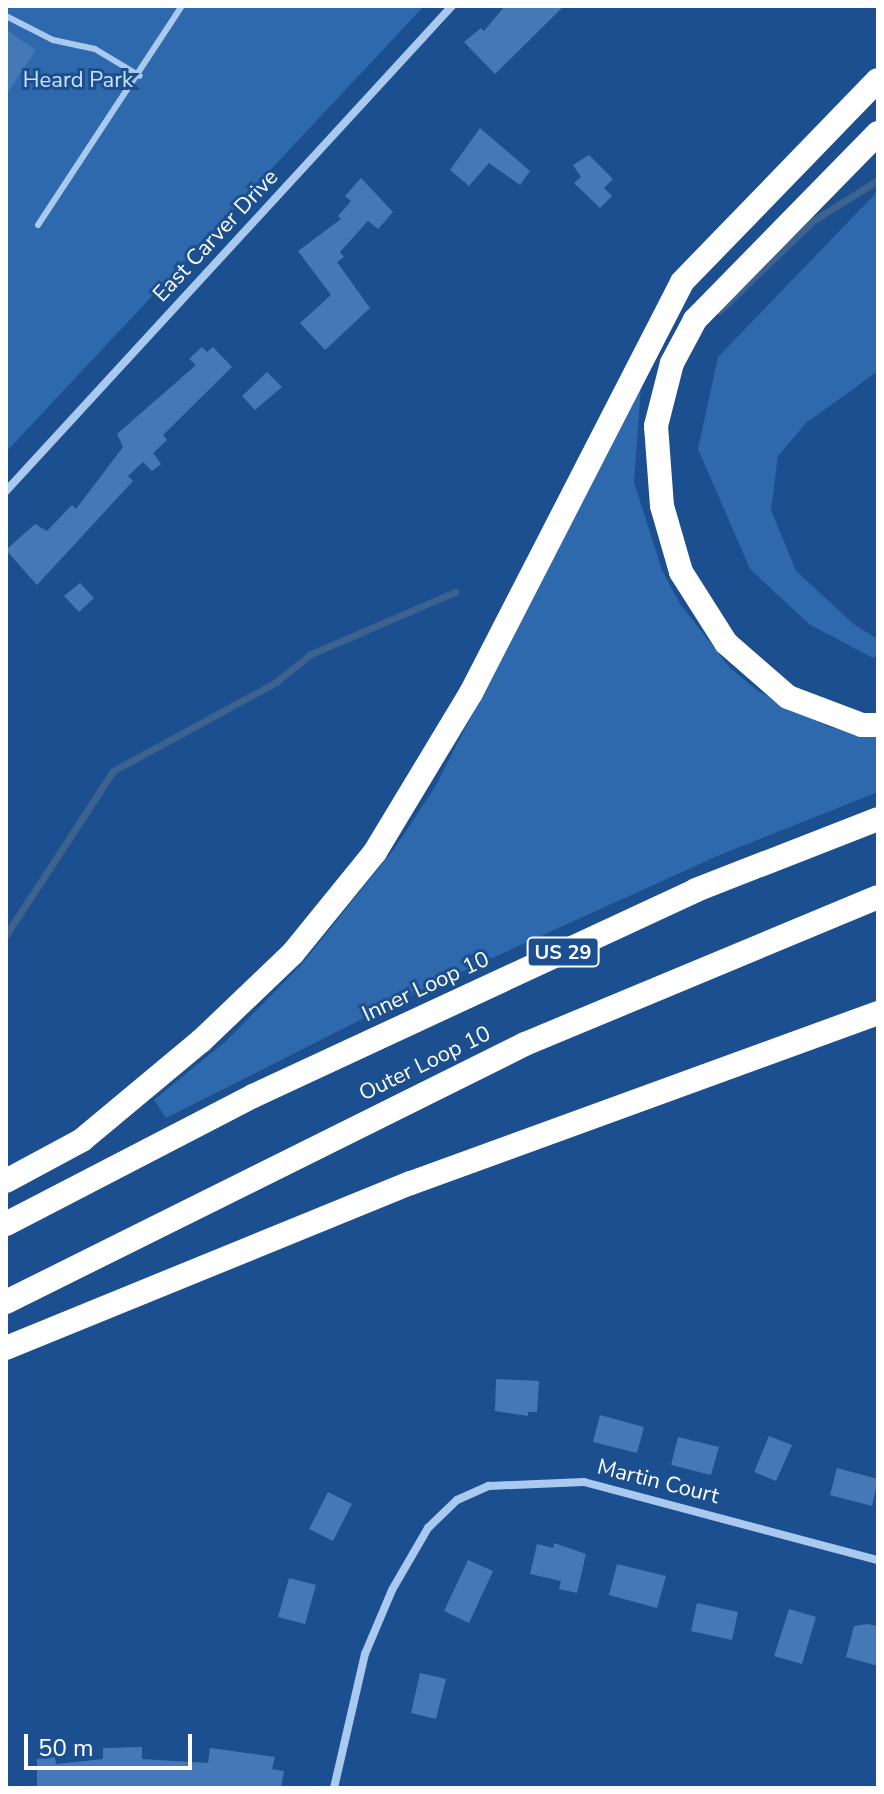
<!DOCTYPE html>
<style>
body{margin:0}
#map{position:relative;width:884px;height:1794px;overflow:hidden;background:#1b4f8f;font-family:"Nunito Sans",sans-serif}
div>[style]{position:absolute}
.green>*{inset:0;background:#2e69ad}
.stream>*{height:7px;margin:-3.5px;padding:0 3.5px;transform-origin:3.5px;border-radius:3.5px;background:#3c6290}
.building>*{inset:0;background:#4478b7}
.lane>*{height:6px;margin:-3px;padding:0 3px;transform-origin:3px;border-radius:3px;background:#a9c9ee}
.street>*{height:8px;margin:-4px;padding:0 4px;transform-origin:4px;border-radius:4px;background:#a9c9ee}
.highway>*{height:24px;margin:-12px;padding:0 12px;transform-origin:12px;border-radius:12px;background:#fff}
span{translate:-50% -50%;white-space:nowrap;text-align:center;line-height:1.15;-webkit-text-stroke:6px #1b4f8f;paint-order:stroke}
.shield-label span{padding:2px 6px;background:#1b4f8f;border:2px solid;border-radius:6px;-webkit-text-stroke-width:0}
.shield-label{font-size:20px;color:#fff;font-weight:700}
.park-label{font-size:22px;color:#cfe3fa}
.street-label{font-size:22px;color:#fff}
.frame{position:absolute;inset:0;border:8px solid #fff;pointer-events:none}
.scale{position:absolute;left:24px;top:1734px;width:168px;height:36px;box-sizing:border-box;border:4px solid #fff;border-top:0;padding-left:10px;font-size:24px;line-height:28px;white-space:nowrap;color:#fff;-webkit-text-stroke:6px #1b4f8f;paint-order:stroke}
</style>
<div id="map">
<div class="green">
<div style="clip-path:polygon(6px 6px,424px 6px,6px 452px)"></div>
<div style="clip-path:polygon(878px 191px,878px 371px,806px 423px,778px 456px,771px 510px,796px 571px,856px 626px,878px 639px,878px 655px,873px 658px,809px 624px,750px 569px,698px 449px,718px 357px)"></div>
<div style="clip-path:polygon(641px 387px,634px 482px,662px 570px,680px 604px,730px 668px,758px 691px,829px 727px,878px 737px,878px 792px,722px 854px,406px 997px,166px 1118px,154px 1100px,226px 1041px,301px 965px,394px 849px,435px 787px)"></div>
</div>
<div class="stream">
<div style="left:719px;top:311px;width:132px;rotate:-43.8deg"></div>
<div style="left:814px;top:220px;width:75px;rotate:-32deg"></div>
<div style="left:6px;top:935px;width:196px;rotate:-56.9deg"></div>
<div style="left:113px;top:771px;width:186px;rotate:-28.6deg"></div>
<div style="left:276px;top:682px;width:45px;rotate:-38.7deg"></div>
<div style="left:311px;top:654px;width:157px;rotate:-23.3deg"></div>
</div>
<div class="building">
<div style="clip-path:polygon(505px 6px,564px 6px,495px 74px,464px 42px,481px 28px,484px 31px)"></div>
<div style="clip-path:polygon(6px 30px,36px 50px,6px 95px)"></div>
<div style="clip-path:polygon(480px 128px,530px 171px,520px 185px,489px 163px,469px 186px,450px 170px)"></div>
<div style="clip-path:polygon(589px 155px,613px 179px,604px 188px,612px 196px,600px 208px,574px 183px,581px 177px,573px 165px)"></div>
<div style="clip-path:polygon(361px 178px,393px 212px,378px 229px,368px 221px,340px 252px,344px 257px,337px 262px,370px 308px,325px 350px,300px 323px,331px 295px,298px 251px,341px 219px,338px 216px,351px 201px,345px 196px)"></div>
<div style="clip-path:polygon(202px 347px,207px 352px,213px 347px,232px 367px,163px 435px,167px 440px,153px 453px,161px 464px,152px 471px,143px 462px,128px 476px,133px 481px,37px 585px,6px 550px,35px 524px,47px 531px,72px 505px,76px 509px,123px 447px,117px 434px,196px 365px,189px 359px)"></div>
<div style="clip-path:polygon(267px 372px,282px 387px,255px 410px,242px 396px)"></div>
<div style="clip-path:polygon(80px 583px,94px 598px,79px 612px,64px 596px)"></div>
<div style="clip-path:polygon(496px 1379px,539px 1381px,537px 1412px,528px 1412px,528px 1416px,495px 1411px)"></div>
<div style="clip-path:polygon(600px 1415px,644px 1427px,637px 1453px,593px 1442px)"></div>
<div style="clip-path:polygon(769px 1436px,792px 1445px,776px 1481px,754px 1472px)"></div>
<div style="clip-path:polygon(678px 1437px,719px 1447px,711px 1475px,671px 1465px)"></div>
<div style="clip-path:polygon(837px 1468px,878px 1479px,872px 1506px,830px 1495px)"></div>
<div style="clip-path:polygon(328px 1492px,352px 1504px,333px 1541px,309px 1529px)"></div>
<div style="clip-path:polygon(554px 1543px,586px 1554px,577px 1593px,559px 1589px,561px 1581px,530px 1574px,537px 1544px,553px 1548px)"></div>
<div style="clip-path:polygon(468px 1560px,493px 1571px,469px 1623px,444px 1611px)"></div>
<div style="clip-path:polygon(617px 1564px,666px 1576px,657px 1608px,609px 1595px)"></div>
<div style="clip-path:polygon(289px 1578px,316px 1585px,305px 1624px,278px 1617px)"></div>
<div style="clip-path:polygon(697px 1603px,738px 1612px,732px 1640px,691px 1631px)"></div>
<div style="clip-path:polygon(789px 1609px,816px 1617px,802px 1664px,774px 1656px)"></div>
<div style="clip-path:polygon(868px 1624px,878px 1626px,878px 1666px,846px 1657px,854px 1626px)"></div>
<div style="clip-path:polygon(420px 1673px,446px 1679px,436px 1719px,411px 1713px)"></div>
<div style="clip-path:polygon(142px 1747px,142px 1759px,208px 1763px,210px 1748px,275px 1757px,272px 1769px,284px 1771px,281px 1788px,37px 1788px,37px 1759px,55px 1757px,56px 1764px,103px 1759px,103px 1748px)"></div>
</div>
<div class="lane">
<div style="left:6px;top:16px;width:53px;rotate:27.1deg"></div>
<div style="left:53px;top:40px;width:43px;rotate:12.1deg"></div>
<div style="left:95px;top:49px;width:52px;rotate:31deg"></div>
<div style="left:38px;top:225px;width:262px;rotate:-56.7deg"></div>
</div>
<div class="street">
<div style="left:6px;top:491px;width:659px;rotate:-47.4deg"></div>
<div style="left:334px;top:1788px;width:138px;rotate:-77deg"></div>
<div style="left:365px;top:1654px;width:69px;rotate:-67.1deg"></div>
<div style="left:392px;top:1590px;width:72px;rotate:-59.9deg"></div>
<div style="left:428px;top:1528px;width:40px;rotate:-44deg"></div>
<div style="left:457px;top:1500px;width:35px;rotate:-24deg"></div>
<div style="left:489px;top:1486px;width:95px;rotate:-2.4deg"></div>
<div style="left:584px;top:1482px;width:304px;rotate:14.9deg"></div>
</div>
<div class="highway">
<div style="left:878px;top:133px;width:262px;rotate:134.4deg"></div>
<div style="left:695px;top:320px;width:49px;rotate:118.1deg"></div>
<div style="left:672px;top:363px;width:65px;rotate:104.3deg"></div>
<div style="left:656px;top:426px;width:80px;rotate:85.7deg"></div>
<div style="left:662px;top:506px;width:69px;rotate:73.9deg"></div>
<div style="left:681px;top:572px;width:84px;rotate:57.6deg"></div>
<div style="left:726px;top:643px;width:82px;rotate:41.1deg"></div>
<div style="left:788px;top:697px;width:79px;rotate:20.7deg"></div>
<div style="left:862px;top:725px;width:16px"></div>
<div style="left:6px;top:1181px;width:86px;rotate:-28.3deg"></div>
<div style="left:82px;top:1140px;width:155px;rotate:-39.8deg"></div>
<div style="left:201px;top:1041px;width:127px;rotate:-43.7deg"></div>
<div style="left:293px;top:953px;width:130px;rotate:-50.9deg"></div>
<div style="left:375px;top:852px;width:186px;rotate:-58.9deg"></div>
<div style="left:471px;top:693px;width:462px;rotate:-62.8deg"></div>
<div style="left:682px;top:282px;width:281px;rotate:-45.9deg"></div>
<div style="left:6px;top:1224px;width:278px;rotate:-27.4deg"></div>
<div style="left:253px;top:1096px;width:489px;rotate:-24.9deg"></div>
<div style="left:696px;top:890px;width:195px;rotate:-21.3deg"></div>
<div style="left:6px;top:1302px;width:580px;rotate:-26.43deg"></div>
<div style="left:525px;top:1044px;width:382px;rotate:-22.6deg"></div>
<div style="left:6px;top:1348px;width:437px;rotate:-22.2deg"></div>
<div style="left:411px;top:1183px;width:497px;rotate:-20deg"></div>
</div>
<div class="shield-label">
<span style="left:563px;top:952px">US 29</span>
</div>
<div class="park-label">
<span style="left:78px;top:81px">Heard Park</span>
</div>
<div class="street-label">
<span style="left:216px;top:236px;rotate:-47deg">East Carver Drive</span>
<span style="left:426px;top:987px;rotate:-25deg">Inner Loop 10</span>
<span style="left:425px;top:1064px;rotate:-26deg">Outer Loop 10</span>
<span style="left:658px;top:1482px;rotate:14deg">Martin Court</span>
</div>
<div class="frame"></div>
<div class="scale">50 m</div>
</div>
